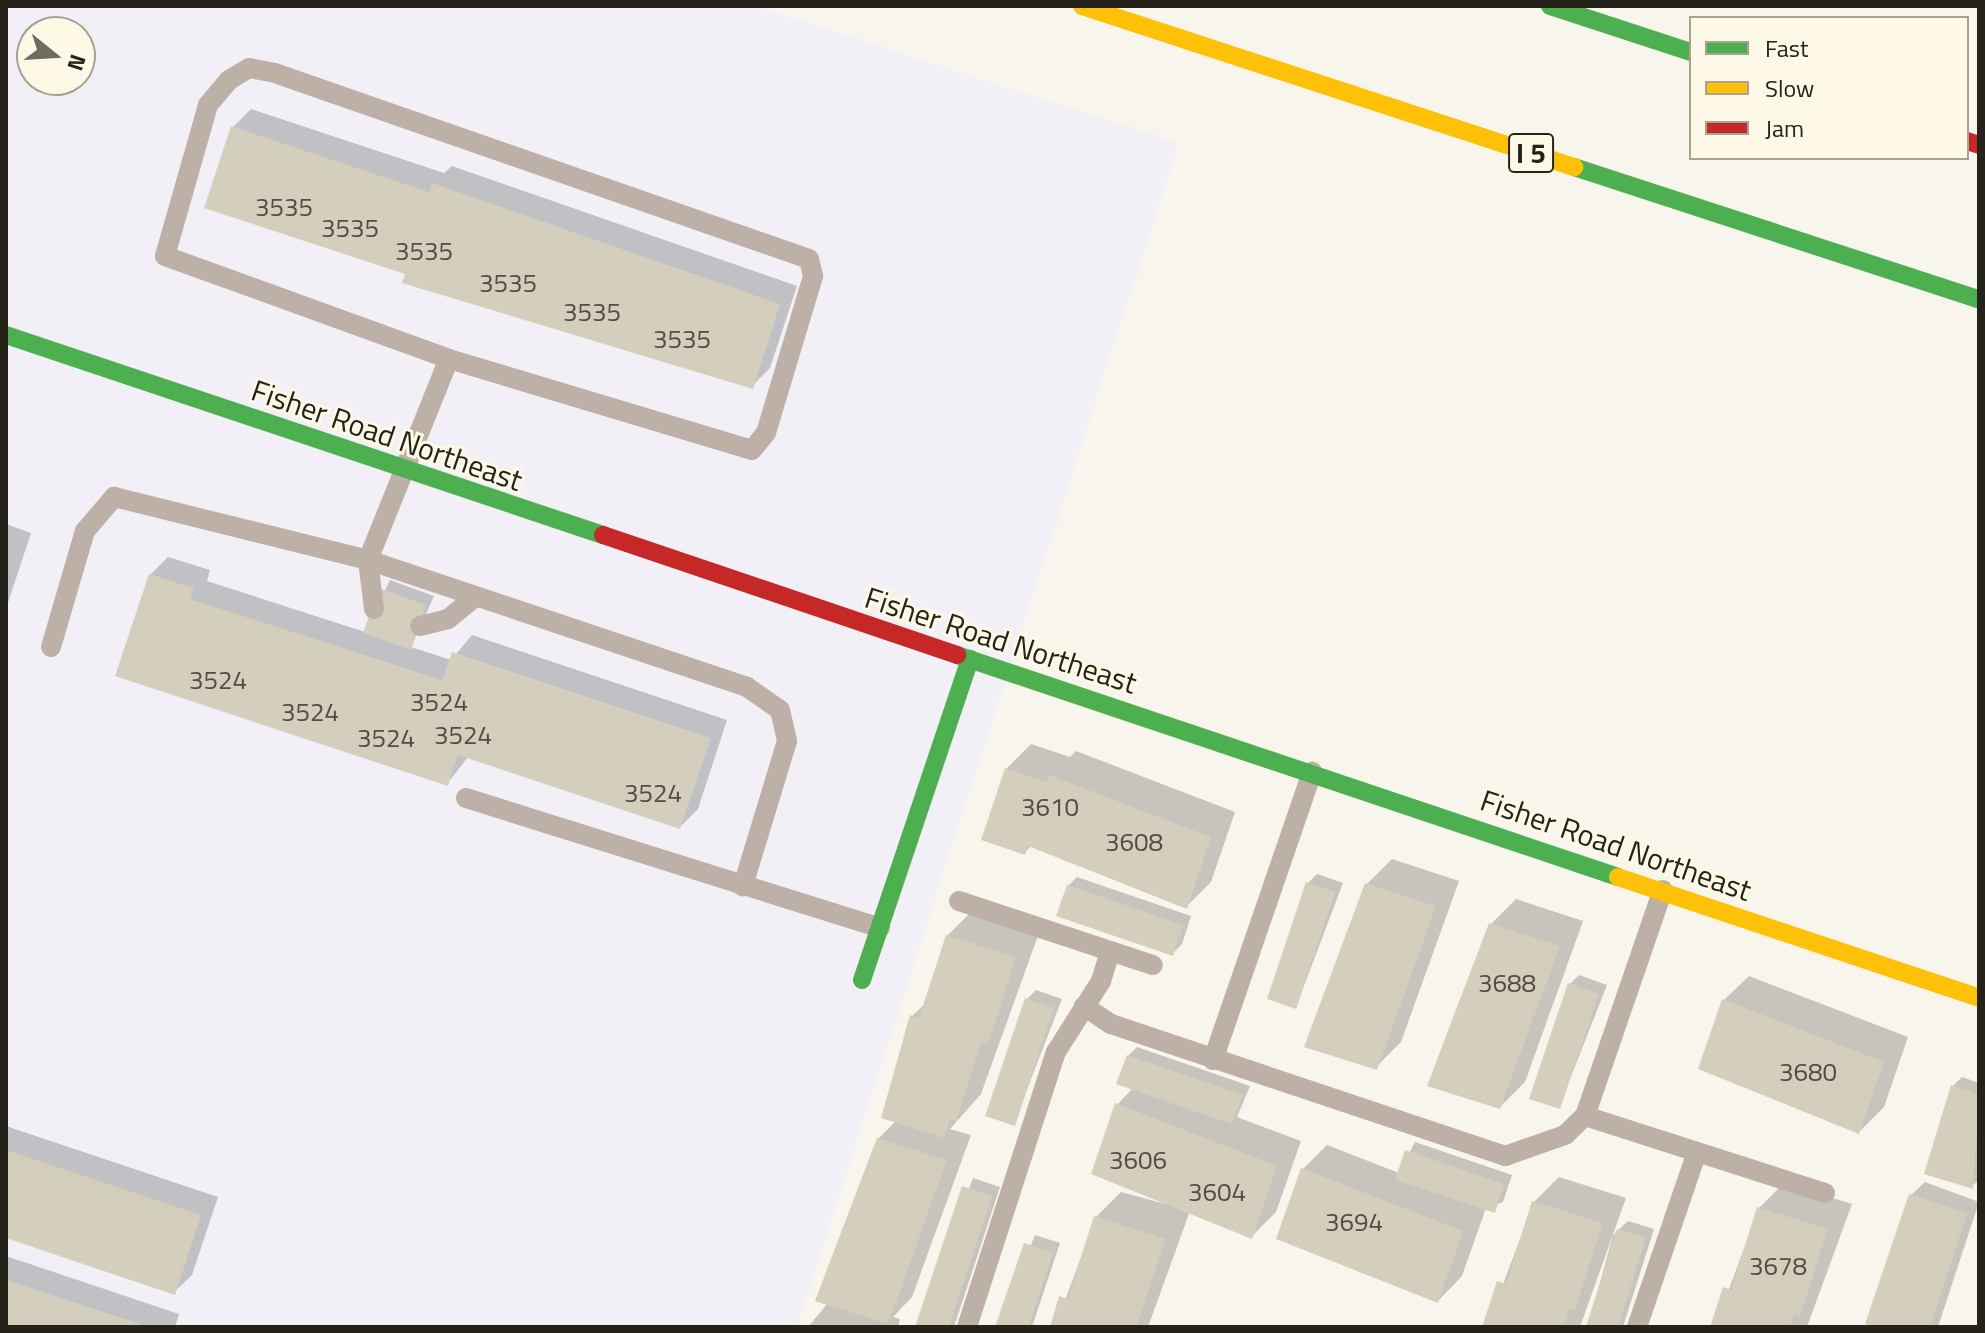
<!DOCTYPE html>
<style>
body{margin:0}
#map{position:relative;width:1985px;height:1333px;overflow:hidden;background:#f8f5ec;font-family:"Titillium Web",sans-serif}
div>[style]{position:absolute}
.industrial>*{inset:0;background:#f2f0f6}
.shadow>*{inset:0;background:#0003}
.building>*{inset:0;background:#d4cebc}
.lane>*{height:20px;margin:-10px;padding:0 10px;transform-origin:10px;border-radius:10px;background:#bdb0a7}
.fast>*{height:18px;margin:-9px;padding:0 9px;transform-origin:9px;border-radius:9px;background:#4caf50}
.slow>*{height:18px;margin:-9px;padding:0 9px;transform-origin:9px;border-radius:9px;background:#ffc107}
.jam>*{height:18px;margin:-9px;padding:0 9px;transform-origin:9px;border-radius:9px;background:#c62828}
span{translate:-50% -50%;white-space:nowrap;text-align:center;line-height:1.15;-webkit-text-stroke:6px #fef8e6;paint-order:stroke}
.number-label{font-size:26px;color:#514d42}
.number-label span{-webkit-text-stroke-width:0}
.shield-label span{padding:2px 6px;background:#fef8e6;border:2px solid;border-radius:6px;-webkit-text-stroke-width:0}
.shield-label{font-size:28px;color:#25221a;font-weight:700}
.street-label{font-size:30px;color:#25221a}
.frame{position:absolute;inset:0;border:8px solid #25221a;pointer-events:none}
.legend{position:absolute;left:1689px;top:16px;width:280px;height:144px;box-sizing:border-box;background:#fef8e6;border:2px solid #a7a294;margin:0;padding:10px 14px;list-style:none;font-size:24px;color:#25221a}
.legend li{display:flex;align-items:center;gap:16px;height:40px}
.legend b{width:40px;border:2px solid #a7a294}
.north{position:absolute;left:16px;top:16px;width:80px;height:80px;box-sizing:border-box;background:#fef8e6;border:2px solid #a7a294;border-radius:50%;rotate:108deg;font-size:22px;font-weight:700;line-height:32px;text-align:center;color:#25221a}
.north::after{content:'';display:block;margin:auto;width:28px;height:36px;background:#6f6c64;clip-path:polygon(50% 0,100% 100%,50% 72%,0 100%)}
</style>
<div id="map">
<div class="industrial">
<div style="clip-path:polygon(evenodd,6px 6px,755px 6px,1179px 143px,797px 1327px,6px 1327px,6px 6px,32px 32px,80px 32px,80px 80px,32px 80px,32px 32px)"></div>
</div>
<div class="shadow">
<div style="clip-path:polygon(251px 109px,444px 173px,452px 166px,797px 286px,770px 368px,752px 386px,407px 273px,233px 127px)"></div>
<div style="clip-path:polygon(6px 524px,31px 533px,6px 609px)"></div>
<div style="clip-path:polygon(168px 557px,210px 570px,207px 581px,365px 632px,390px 580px,434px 596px,411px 647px,451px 660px,472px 635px,727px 720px,698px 809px,680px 827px,468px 757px,447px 784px,150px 575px)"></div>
<div style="clip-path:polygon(1031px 744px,1070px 757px,1076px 751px,1235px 812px,1211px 882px,1186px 907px,1032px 845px,1025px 852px,1006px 769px)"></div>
<div style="clip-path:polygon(1392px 859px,1459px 881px,1401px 1042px,1376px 1067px,1367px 884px)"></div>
<div style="clip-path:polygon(1317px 874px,1343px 883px,1296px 1007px,1308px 883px)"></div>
<div style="clip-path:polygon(1077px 877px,1191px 916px,1182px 944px,1173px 953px,1068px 886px)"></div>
<div style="clip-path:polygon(1516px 899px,1583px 921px,1525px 1082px,1500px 1107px,1491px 924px)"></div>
<div style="clip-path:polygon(972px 911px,1039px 933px,981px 1094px,950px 1129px,971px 1135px,912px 1297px,893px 1317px,900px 1319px,898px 1327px,808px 1327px,828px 1303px,878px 1139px,896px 1121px,912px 1016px,927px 1002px,947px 936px)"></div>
<div style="clip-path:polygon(1579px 975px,1607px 985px,1559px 1107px,1570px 984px)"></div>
<div style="clip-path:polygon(1749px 976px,1908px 1037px,1884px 1107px,1859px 1132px,1724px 1000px)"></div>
<div style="clip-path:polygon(1036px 990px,1062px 999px,1014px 1123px,1027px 999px)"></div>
<div style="clip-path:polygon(1137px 1047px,1250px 1086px,1237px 1117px,1301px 1141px,1276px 1212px,1252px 1236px,1190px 1211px,1148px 1327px,1055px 1327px,1096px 1217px,1121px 1192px,1184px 1209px,1117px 1105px,1133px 1088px,1128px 1056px)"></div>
<div style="clip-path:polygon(1962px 1077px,1979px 1083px,1979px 1180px,1972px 1186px,1953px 1086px)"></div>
<div style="clip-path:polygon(6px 1126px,218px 1197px,192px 1275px,174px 1292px,6px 1236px)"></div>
<div style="clip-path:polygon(1415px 1142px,1512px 1175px,1503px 1202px,1486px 1208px,1462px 1276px,1438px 1301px,1302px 1170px,1327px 1145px,1399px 1173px)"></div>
<div style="clip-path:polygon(1559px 1177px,1626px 1198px,1580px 1327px,1487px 1327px,1534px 1202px)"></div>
<div style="clip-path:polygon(973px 1178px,1000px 1187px,954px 1327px,917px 1327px)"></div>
<div style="clip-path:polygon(1925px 1182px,1979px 1202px,1938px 1327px,1879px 1327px,1911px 1195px)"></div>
<div style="clip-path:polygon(1784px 1183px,1852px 1204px,1807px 1327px,1715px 1327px,1759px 1208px)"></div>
<div style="clip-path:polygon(1628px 1221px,1654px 1229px,1623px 1327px,1588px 1327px,1613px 1235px)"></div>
<div style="clip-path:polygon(1035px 1235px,1060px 1243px,1032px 1327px,998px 1327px)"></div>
<div style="clip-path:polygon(6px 1256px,179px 1314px,175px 1327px,6px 1327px)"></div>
</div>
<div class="building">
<div style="clip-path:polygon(231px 126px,429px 192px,432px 183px,780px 304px,753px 389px,402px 283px,405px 274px,204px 208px)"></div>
<div style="clip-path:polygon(149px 574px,194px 588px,190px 599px,442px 680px,452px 652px,711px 738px,680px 829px,458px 755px,448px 786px,115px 676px)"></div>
<div style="clip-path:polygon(379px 588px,426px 605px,411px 650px,363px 633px)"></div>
<div style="clip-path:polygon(1005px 768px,1047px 782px,1049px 775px,1211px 837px,1187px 909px,1028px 846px,1025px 855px,981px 840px)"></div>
<div style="clip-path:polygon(1306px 882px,1335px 892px,1296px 1009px,1267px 999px)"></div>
<div style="clip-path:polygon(1365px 883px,1436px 906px,1377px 1070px,1304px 1047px)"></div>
<div style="clip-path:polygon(1067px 885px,1183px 925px,1173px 956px,1056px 916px)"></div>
<div style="clip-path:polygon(1489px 923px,1560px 946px,1500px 1109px,1427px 1086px)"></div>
<div style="clip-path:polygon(946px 935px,1016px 957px,988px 1044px,981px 1042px,956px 1121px,950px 1119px,944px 1138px,881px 1118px,910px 1015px,919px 1018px)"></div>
<div style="clip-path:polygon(1568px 983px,1599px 994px,1560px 1109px,1529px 1099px)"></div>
<div style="clip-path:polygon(1025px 998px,1054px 1008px,1015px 1126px,985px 1116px)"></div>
<div style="clip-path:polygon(1722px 999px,1884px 1062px,1859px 1134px,1698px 1069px)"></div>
<div style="clip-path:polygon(1127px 1055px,1243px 1095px,1232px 1124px,1116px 1084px)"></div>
<div style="clip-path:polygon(1951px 1085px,1979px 1094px,1973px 1189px,1924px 1174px)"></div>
<div style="clip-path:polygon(1115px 1103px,1277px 1166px,1252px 1239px,1091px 1174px)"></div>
<div style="clip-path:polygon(877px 1138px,947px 1160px,888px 1324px,815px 1301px)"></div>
<div style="clip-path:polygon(6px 1150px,201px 1215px,175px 1295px,6px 1238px)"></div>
<div style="clip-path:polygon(1405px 1150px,1504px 1184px,1495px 1213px,1395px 1180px)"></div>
<div style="clip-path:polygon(1301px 1168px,1463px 1231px,1438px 1303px,1276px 1239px)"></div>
<div style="clip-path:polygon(962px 1186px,992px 1196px,949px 1327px,915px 1327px)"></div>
<div style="clip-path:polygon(1909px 1194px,1967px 1213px,1930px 1327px,1873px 1327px,1865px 1324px)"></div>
<div style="clip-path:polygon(1532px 1201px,1603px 1223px,1575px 1310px,1569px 1308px,1563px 1327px,1482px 1327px,1497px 1281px,1506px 1284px)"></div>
<div style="clip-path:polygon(1757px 1207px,1828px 1229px,1800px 1316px,1794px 1314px,1790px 1327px,1710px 1327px,1723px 1287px,1731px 1290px)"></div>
<div style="clip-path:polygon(1094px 1216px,1165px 1239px,1137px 1326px,1050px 1327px,1059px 1296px,1068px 1299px)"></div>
<div style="clip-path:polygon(1617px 1229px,1646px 1238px,1618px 1327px,1586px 1327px)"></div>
<div style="clip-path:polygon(1024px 1243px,1053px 1252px,1028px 1327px,995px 1327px)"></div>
<div style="clip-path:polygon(6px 1280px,146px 1326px,146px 1327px,6px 1327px)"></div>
</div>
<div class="lane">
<div style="left:374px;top:609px;width:49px;rotate:-97deg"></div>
<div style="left:368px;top:560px;width:400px;rotate:18.5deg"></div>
<div style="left:747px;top:687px;width:40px;rotate:34.9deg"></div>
<div style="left:780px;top:710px;width:32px;rotate:77deg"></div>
<div style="left:787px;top:741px;width:152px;rotate:106.9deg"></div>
<div style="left:420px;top:626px;width:29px;rotate:-14deg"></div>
<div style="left:448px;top:619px;width:33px;rotate:-39deg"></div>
<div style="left:51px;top:647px;width:121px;rotate:-73.7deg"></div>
<div style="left:85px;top:531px;width:45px;rotate:-49.5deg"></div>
<div style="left:114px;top:497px;width:262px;rotate:13.9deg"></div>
<div style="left:368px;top:560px;width:217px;rotate:-68.1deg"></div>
<div style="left:449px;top:359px;width:316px;rotate:16.7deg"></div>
<div style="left:752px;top:450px;width:22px;rotate:-51deg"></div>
<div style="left:766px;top:433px;width:164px;rotate:-73.3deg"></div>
<div style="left:813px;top:276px;width:17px;rotate:-103deg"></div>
<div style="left:809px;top:259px;width:565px;rotate:-160.8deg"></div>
<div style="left:275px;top:73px;width:26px;rotate:-169deg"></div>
<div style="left:249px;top:68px;width:23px;rotate:149deg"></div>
<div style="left:229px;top:80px;width:33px;rotate:130deg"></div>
<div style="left:208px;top:105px;width:157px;rotate:105.9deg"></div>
<div style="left:165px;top:256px;width:302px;rotate:19.9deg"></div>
<div style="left:466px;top:798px;width:434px;rotate:17.4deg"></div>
<div style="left:959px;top:901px;width:204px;rotate:18.3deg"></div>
<div style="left:1084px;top:1006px;width:32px;rotate:34deg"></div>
<div style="left:1111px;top:1024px;width:416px;rotate:18.5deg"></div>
<div style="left:1505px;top:1156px;width:64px;rotate:-19.3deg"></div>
<div style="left:1565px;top:1135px;width:28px;rotate:-44deg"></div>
<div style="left:1585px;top:1116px;width:239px;rotate:-71deg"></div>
<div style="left:1213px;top:1060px;width:305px;rotate:-71deg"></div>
<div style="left:1585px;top:1116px;width:252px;rotate:17.8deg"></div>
<div style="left:967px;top:1327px;width:289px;rotate:-72.1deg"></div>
<div style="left:1056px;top:1052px;width:84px;rotate:-57.6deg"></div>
<div style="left:1101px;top:981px;width:30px;rotate:-73deg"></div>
<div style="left:1637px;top:1327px;width:185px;rotate:-71.1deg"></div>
</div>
<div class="fast">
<div style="left:1550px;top:6px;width:148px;rotate:18.1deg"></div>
<div style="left:1574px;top:167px;width:426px;rotate:18.1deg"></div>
<div style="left:6px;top:335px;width:630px;rotate:18.52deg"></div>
<div style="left:957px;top:655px;width:697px;rotate:18.56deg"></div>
<div style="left:862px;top:980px;width:339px;rotate:-71.4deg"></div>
</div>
<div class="slow">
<div style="left:1082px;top:6px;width:518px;rotate:18.12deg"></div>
<div style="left:1618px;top:877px;width:381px;rotate:18.5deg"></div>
</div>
<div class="jam">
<div style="left:1967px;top:141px;width:13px;rotate:18deg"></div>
<div style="left:603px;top:535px;width:374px;rotate:18.7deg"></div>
</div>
<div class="number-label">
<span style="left:284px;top:207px">3535</span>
<span style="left:350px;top:228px">3535</span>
<span style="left:424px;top:251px">3535</span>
<span style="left:508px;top:283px">3535</span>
<span style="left:592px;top:312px">3535</span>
<span style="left:682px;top:339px">3535</span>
<span style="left:218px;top:680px">3524</span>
<span style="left:439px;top:702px">3524</span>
<span style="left:310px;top:712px">3524</span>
<span style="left:463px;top:735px">3524</span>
<span style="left:386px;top:738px">3524</span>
<span style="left:653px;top:793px">3524</span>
<span style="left:1050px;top:807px">3610</span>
<span style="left:1134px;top:842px">3608</span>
<span style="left:1507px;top:983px">3688</span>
<span style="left:1808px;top:1072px">3680</span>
<span style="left:1138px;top:1160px">3606</span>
<span style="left:1217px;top:1192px">3604</span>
<span style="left:1354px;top:1222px">3694</span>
<span style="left:1778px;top:1266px">3678</span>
</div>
<div class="shield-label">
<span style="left:1531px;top:153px">I 5</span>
</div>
<div class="street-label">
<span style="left:387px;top:435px;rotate:19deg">Fisher Road Northeast</span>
<span style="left:1001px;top:640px;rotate:18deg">Fisher Road Northeast</span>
<span style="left:1616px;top:845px;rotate:19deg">Fisher Road Northeast</span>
</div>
<div class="frame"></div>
<ul class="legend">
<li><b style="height:10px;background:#4caf50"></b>Fast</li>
<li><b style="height:10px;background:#ffc107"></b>Slow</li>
<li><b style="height:10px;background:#c62828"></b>Jam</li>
</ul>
<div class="north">N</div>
</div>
